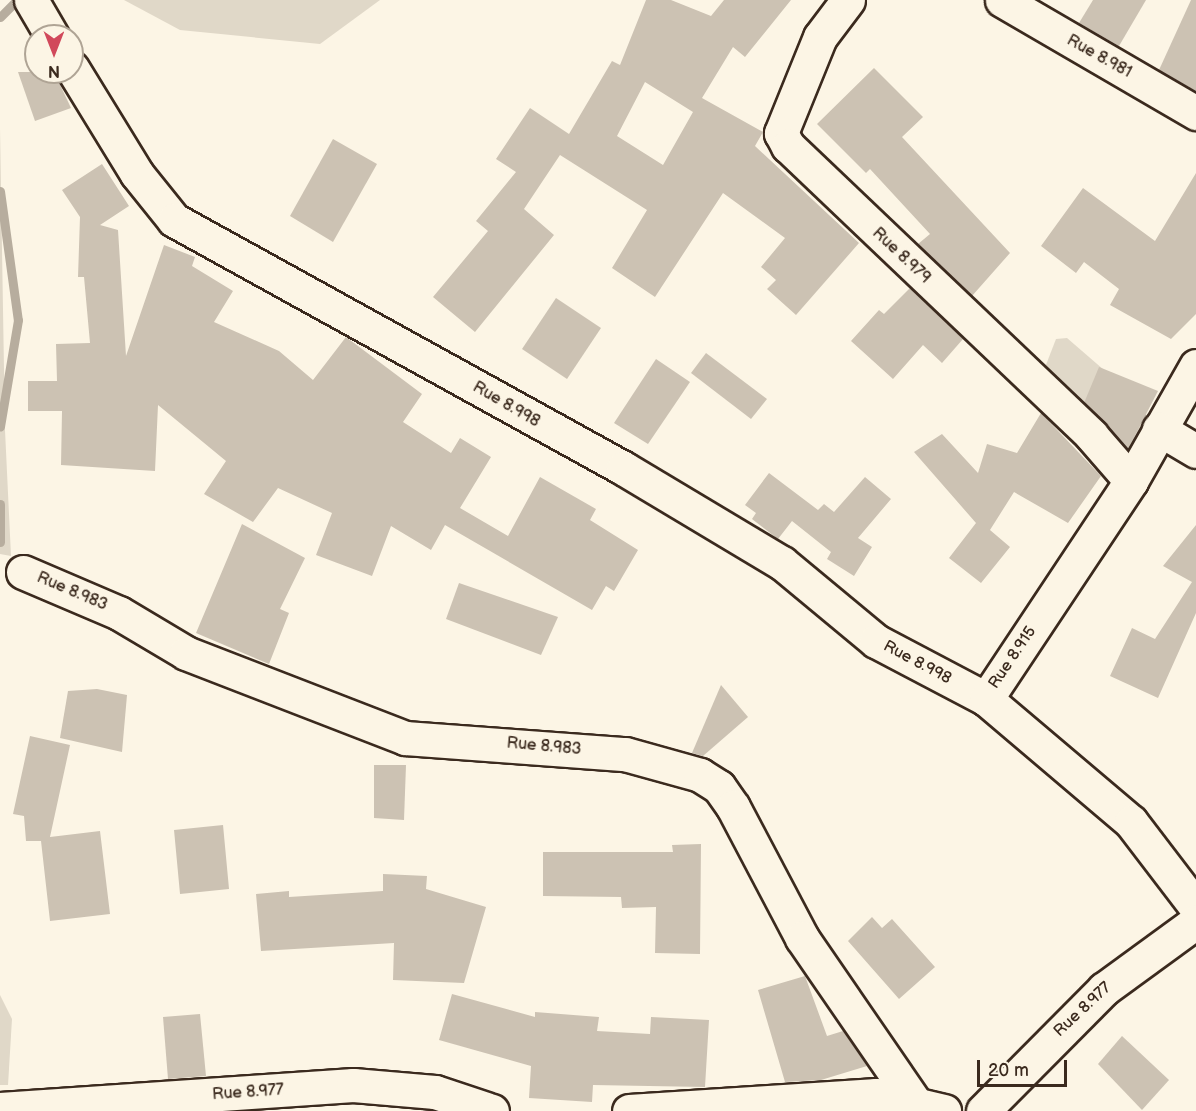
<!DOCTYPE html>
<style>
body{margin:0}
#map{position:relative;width:1196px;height:1111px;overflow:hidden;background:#fcf5e5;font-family:"Balsamiq Sans",sans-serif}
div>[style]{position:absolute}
.green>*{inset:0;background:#e0d8c8}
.stream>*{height:9px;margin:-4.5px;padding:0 4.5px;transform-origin:4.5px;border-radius:4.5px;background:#b7ad9e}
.building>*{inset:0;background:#ccc2b3}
.roads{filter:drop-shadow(2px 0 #3b2a1e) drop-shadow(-2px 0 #3b2a1e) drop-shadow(0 2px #3b2a1e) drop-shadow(0 -2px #3b2a1e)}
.minor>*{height:33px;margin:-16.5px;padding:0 16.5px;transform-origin:16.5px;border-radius:16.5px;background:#fcf5e5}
span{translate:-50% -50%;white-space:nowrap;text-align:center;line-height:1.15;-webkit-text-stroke:6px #fcf5e5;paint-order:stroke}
.street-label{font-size:16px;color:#3b2a1e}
.north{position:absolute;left:24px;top:24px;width:60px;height:60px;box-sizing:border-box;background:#fcf5e5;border:2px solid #afa495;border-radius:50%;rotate:180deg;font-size:16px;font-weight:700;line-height:24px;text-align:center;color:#3b2a1e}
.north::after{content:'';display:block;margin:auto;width:21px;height:27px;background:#d1495b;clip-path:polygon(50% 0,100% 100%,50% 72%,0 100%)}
.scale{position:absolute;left:977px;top:1060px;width:90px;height:27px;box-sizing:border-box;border:3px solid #3b2a1e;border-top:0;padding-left:8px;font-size:18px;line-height:21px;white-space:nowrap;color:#3b2a1e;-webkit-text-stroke:4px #fcf5e5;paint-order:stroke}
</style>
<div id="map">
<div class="green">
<div style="clip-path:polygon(124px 0,380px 0,320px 44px,180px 30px)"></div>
<div style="clip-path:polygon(0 128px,5px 430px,11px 556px,0 554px)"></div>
<div style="clip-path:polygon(1067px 338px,1141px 402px,1149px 423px,1146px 439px,1126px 455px,1044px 370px,1056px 339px)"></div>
<div style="clip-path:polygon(0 995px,12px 1019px,8px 1085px,0 1085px)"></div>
</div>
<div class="stream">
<div style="left:0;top:17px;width:24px;rotate:-45deg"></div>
<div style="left:0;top:191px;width:130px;rotate:82.1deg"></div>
<div style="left:18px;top:320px;width:108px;rotate:99.6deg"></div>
<div style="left:0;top:504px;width:38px;rotate:90deg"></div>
</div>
<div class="building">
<div style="clip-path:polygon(evenodd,646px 0,671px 0,711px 16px,724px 0,791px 0,745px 57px,733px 47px,702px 98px,763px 132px,755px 146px,859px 243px,796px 315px,767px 289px,776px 280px,761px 267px,785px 238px,723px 193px,655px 297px,612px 268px,647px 210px,560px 155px,524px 209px,554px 235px,475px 332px,433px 297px,488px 231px,476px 221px,516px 172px,496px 159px,530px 108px,569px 134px,612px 61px,620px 65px,646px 0,645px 82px,693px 112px,663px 165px,617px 136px,645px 82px)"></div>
<div style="clip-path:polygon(1093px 0,1146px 0,1119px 46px,1079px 23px)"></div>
<div style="clip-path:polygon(1191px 0,1196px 0,1196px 91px,1159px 70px)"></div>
<div style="clip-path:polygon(874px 68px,923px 117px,902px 137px,1010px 253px,972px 296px,918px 244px,930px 234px,870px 169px,866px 173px,817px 124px)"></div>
<div style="clip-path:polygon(18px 72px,54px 72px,71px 108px,35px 121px)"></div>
<div style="clip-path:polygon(333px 139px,377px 164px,333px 242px,290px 216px)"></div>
<div style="clip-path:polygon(102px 164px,129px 206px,100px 225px,118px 230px,126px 356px,164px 245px,195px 257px,192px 266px,233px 291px,214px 322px,279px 351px,313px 380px,346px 337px,422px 394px,403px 422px,451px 453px,460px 438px,491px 457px,460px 508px,508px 536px,540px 477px,596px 509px,590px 520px,638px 550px,614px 591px,606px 586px,592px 610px,445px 525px,431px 550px,391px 526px,372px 576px,316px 555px,332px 513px,278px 488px,253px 522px,204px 494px,226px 461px,158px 405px,155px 471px,61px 465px,62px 411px,28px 411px,28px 381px,57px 381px,56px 344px,90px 343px,84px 277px,78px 277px,80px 217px,62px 190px)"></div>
<div style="clip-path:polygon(1196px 173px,1196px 314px,1171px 339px,1110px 305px,1119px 289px,1084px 262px,1076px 273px,1041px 246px,1083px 188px,1155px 241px)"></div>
<div style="clip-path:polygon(910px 288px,963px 339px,942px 363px,923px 345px,893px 379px,851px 341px,879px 310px,884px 314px)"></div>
<div style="clip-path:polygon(556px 298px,601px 328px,567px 379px,522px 349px)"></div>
<div style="clip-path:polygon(706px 353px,767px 399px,751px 419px,691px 373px)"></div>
<div style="clip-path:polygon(656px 359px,690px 382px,648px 444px,614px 423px)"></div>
<div style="clip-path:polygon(1099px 367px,1158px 391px,1128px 449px,1084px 403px)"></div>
<div style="clip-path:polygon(1041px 413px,1101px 476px,1068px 523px,1014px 492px,990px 530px,1010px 547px,981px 583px,949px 558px,976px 523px,914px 452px,942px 434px,978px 473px,987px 444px,1017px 453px)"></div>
<div style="clip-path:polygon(769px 473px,818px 510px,824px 504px,834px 512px,865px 477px,891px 499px,858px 538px,872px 547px,854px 576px,827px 559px,831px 552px,792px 521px,778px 539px,752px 519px,756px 513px,745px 505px)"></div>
<div style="clip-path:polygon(242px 524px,305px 558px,280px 609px,289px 613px,269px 664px,196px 633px)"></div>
<div style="clip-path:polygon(1196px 525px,1196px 613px,1158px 698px,1110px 676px,1132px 628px,1155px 639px,1192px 582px,1163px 566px)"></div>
<div style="clip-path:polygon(459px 583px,558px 617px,541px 655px,446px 619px)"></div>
<div style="clip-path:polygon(721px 685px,748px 717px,703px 756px,692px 753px)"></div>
<div style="clip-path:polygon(97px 689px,127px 695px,122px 752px,60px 738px,68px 691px)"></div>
<div style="clip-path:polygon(30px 736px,70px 745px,50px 837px,100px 831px,110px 914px,50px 921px,41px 841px,26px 841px,24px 816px,13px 814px)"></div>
<div style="clip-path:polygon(374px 765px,406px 765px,404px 820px,374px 818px)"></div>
<div style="clip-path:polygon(223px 825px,229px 889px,180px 894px,174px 830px)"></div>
<div style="clip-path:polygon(701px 844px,700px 954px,655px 953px,656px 907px,622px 908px,621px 897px,543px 896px,543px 852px,673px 852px,672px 845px)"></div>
<div style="clip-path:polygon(383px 874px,427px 876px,426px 889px,486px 907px,464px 983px,393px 980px,394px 943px,261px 951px,256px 894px,289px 891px,289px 897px,383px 891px)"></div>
<div style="clip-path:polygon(872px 917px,882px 928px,892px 919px,935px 967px,899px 999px,848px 941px)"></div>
<div style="clip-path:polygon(805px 976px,827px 1036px,843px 1031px,867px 1066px,821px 1080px,785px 1082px,758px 990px)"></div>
<div style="clip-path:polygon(452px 994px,535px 1017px,535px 1012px,599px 1017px,597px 1031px,650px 1034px,651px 1017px,709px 1020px,705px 1087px,593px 1085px,592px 1102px,529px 1098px,531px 1066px,439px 1040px)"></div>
<div style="clip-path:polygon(200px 1014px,206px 1076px,168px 1079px,163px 1017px)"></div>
<div style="clip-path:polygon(1122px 1036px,1169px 1080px,1142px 1110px,1098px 1064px)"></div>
</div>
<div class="roads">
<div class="minor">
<div style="left:31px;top:0;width:42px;rotate:59.7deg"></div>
<div style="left:848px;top:0;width:46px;rotate:127.1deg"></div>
<div style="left:820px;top:37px;width:104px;rotate:112.1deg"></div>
<div style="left:781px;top:133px;width:15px;rotate:62deg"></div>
<div style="left:788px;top:146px;width:419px;rotate:43.6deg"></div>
<div style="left:1091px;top:435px;width:61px;rotate:49deg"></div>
<div style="left:1002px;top:0;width:225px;rotate:30.2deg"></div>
<div style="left:72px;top:68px;width:124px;rotate:58.5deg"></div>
<div style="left:137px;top:174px;width:59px;rotate:51.2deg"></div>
<div style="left:174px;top:220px;width:513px;rotate:28.91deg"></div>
<div style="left:623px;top:468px;width:185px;rotate:30.9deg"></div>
<div style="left:782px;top:563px;width:122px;rotate:39.7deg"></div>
<div style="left:876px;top:641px;width:124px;rotate:27.8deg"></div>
<div style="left:1196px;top:366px;width:132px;rotate:119.5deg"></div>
<div style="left:1131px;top:481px;width:262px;rotate:123.6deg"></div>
<div style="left:986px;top:699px;width:190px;rotate:40.3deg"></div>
<div style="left:1131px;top:822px;width:107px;rotate:52.6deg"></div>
<div style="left:1159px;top:429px;width:43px;rotate:30.7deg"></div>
<div style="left:23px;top:572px;width:104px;rotate:23.1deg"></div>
<div style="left:119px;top:613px;width:78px;rotate:30.8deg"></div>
<div style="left:186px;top:653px;width:235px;rotate:21.2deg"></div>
<div style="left:405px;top:738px;width:221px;rotate:4.2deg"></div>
<div style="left:625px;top:754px;width:78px;rotate:15.6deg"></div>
<div style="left:700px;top:775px;width:22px;rotate:32deg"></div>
<div style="left:719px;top:787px;width:24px;rotate:55deg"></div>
<div style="left:733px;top:807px;width:148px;rotate:62.2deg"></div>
<div style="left:802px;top:938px;width:201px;rotate:55.5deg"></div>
<div style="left:0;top:1109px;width:354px;rotate:-3.9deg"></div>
<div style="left:353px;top:1085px;width:82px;rotate:4.9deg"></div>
<div style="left:435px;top:1092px;width:60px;rotate:18.4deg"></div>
<div style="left:629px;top:1111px;width:248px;rotate:-3.7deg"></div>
<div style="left:876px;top:1095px;width:70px;rotate:13.2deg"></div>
<div style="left:983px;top:1111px;width:172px;rotate:-45.2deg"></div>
<div style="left:1104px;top:989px;width:114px;rotate:-36.1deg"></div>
</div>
</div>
<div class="street-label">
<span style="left:1099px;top:57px;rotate:29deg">Rue 8.981</span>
<span style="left:901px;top:256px;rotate:43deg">Rue 8.979</span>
<span style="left:506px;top:405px;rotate:30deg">Rue 8.998</span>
<span style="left:72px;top:592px;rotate:23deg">Rue 8.983</span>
<span style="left:1013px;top:658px;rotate:-56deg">Rue 8.915</span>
<span style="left:917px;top:663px;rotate:28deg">Rue 8.998</span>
<span style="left:544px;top:747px;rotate:5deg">Rue 8.983</span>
<span style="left:1083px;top:1010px;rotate:-43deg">Rue 8.977</span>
<span style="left:248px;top:1093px;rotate:-4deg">Rue 8.977</span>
</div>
<div class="north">N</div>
<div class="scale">20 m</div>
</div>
